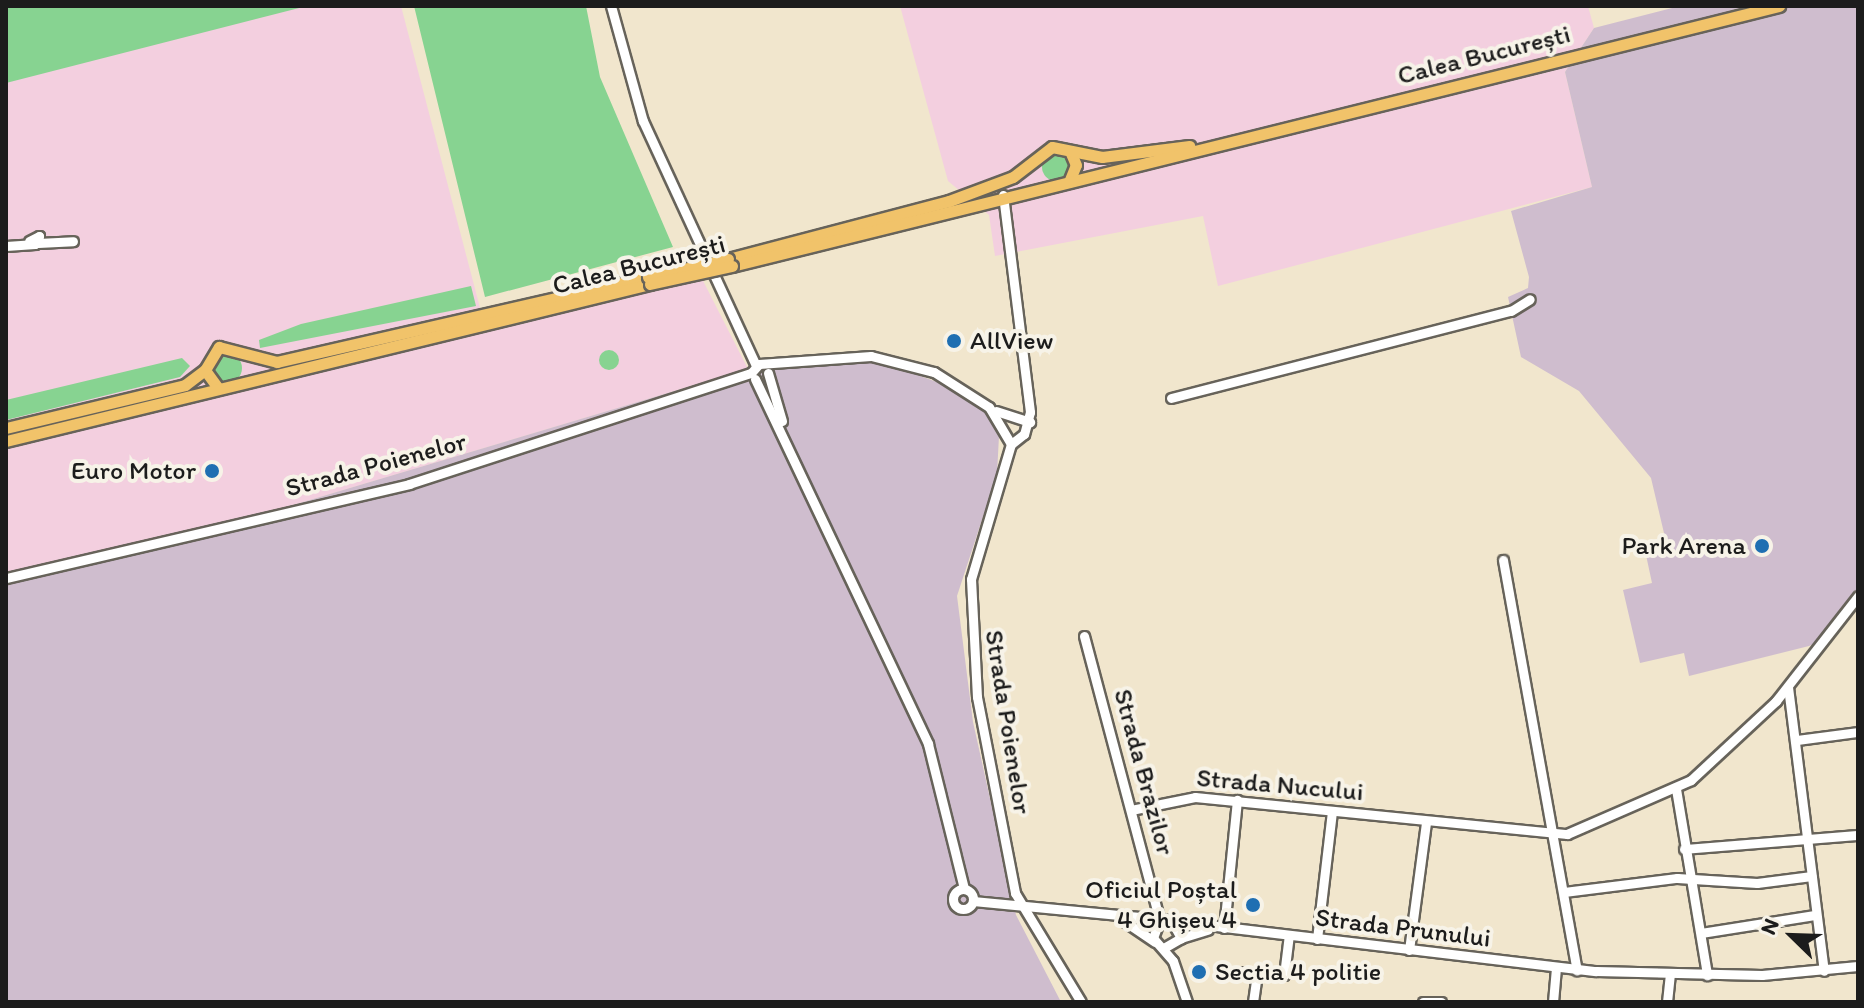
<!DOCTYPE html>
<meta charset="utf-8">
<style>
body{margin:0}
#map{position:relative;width:1864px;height:1008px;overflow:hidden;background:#f1e6cd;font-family:Itim,sans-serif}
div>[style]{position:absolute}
.built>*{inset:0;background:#f3cfdf}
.industrial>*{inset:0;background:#cfbdce}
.green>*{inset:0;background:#87d391}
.round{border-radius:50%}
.roads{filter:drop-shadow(2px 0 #67635a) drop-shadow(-2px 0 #67635a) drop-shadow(0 2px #67635a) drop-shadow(0 -2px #67635a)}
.minor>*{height:9px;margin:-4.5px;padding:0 4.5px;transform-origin:4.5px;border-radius:4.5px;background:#fff}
.minor>.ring{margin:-4.5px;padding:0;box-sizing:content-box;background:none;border:9px solid #fff;border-radius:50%}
.major>*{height:11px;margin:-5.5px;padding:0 5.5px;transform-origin:5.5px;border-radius:5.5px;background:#f1c36a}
.bridges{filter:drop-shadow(2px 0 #67635a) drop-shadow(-2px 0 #67635a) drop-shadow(0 2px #67635a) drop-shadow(0 -2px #67635a)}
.major-bridge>*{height:11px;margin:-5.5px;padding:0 5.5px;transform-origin:5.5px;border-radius:5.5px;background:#f1c36a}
.dots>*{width:22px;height:22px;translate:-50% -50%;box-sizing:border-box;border:4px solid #f7f3e8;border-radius:50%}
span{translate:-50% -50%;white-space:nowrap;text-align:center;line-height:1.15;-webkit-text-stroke:8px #f7f3e8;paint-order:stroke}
.street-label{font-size:26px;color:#1c1c1c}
.poi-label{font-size:26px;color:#1c1c1c}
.left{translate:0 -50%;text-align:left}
.right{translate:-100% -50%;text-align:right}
.frame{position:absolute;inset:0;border:8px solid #1c1c1c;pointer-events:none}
.north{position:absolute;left:1752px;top:896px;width:80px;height:80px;-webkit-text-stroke:6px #f7f3e8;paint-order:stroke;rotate:293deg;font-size:22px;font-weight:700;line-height:32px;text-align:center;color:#1c1c1c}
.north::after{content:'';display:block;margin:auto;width:28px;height:36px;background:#1c1c1c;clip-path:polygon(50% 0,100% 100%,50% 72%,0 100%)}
</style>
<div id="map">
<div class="built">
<div style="clip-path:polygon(293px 6px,401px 6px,485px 327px,698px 271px,748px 369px,206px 531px,6px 583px,6px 73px)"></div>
<div style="clip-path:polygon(900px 6px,1588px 6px,1594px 28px,1565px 72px,1592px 187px,1218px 286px,1203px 216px,995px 256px,989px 215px,948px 181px)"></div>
</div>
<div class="industrial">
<div style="clip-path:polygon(1680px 6px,1858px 6px,1858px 606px,1838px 633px,1809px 646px,1689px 676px,1684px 653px,1640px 663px,1623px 590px,1652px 583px,1646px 555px,1668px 550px,1651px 478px,1579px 391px,1521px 357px,1508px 297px,1528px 288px,1529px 277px,1511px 211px,1592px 187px,1565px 72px,1594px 28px)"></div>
<div style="clip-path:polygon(871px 358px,956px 389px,989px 412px,999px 436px,997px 474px,957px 596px,973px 722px,1016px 915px,1061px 1002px,6px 1002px,6px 583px,206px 531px,748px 369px)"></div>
</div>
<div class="green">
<div style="clip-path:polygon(6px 6px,307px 6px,6px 83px)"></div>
<div style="clip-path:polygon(414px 6px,586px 6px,600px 77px,673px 247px,485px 297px)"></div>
<div class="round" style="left:1042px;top:153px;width:28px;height:28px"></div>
<div style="clip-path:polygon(471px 286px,476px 306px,260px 348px,259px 340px,301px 324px)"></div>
<div class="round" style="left:599px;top:350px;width:20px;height:20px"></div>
<div class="round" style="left:212px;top:353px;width:30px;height:30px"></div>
<div style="clip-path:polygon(182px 358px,190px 366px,180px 377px,6px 420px,6px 400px)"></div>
</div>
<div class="roads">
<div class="minor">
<div style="left:611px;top:6px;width:119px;rotate:74.5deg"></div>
<div style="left:643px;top:121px;width:269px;rotate:65.2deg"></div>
<div style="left:1003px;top:195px;width:219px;rotate:82.9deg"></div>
<div style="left:1030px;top:412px;width:23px;rotate:105deg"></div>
<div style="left:1024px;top:434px;width:16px;rotate:142deg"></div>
<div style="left:38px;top:243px;width:35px;rotate:-3deg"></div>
<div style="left:6px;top:246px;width:29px;rotate:-4deg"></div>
<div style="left:35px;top:244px;width:9px;rotate:-63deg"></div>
<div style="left:39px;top:236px;width:11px;rotate:153deg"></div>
<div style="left:768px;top:373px;width:50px;rotate:73.7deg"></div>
<div style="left:755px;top:379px;width:404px;rotate:64.6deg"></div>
<div style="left:928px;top:744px;width:148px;rotate:76deg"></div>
<div style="left:1171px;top:398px;width:351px;rotate:-14.4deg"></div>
<div style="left:1511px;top:311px;width:22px;rotate:-32deg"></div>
<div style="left:996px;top:411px;width:36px;rotate:18deg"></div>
<div style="left:1503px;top:560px;width:417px;rotate:79.8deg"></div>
<div style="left:6px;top:578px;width:414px;rotate:-13.1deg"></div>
<div style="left:409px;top:484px;width:360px;rotate:-18deg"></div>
<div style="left:751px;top:373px;width:12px;rotate:-48deg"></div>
<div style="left:759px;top:364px;width:112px;rotate:-4.1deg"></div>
<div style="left:871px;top:356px;width:65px;rotate:14.3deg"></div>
<div style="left:934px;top:372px;width:65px;rotate:32.5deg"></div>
<div style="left:989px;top:407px;width:43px;rotate:59.3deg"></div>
<div style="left:1011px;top:444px;width:141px;rotate:106.5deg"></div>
<div style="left:971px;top:579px;width:118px;rotate:87.1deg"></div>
<div style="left:977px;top:697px;width:200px;rotate:79deg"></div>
<div style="left:1015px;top:893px;width:127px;rotate:58.8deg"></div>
<div style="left:1084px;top:636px;width:295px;rotate:75.1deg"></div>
<div style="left:1788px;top:687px;width:286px;rotate:82.8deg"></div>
<div style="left:1797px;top:740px;width:62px;rotate:-7.5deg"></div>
<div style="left:1676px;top:789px;width:189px;rotate:80.5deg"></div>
<div style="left:1131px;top:810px;width:65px;rotate:-11.5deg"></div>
<div style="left:1195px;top:797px;width:374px;rotate:5.7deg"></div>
<div style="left:1567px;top:834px;width:135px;rotate:-23.5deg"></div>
<div style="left:1691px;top:780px;width:116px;rotate:-42.9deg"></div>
<div style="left:1776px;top:701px;width:133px;rotate:-52deg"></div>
<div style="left:1684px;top:849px;width:175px;rotate:-4.6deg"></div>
<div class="ring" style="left:953px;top:889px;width:11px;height:11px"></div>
<div style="left:1564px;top:892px;width:114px;rotate:-7.1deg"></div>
<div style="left:1677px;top:878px;width:80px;rotate:3.6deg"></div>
<div style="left:1757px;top:883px;width:55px;rotate:-7.3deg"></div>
<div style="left:973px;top:901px;width:199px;rotate:5.5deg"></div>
<div style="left:1171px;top:920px;width:21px;rotate:61deg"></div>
<div style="left:1181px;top:938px;width:20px;rotate:150deg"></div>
<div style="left:1121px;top:919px;width:41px;rotate:34.1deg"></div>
<div style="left:1174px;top:921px;width:425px;rotate:6.8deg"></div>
<div style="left:1596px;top:971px;width:166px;rotate:1.4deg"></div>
<div style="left:1762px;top:975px;width:96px;rotate:-5.4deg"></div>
<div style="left:1159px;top:922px;width:17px;rotate:111deg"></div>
<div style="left:1153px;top:938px;width:30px;rotate:49deg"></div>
<div style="left:1173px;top:961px;width:43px;rotate:71.1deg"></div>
<div style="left:1224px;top:928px;width:129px;rotate:-84.2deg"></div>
<div style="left:1701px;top:933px;width:115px;rotate:-9deg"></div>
<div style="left:1181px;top:938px;width:28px;rotate:-17deg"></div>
<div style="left:1317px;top:939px;width:129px;rotate:-83.3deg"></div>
<div style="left:1409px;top:950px;width:128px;rotate:-82.4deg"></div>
<div style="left:1240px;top:972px;width:44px;rotate:3.9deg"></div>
<div style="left:1284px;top:975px;width:39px;rotate:-83deg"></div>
<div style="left:1253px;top:1002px;width:28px;rotate:-82deg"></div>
<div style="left:1423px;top:1002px;width:18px"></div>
<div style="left:1553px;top:1002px;width:34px;rotate:-85deg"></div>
<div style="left:1667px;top:1002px;width:27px;rotate:-84deg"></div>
</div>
<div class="major">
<div style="left:1069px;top:182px;width:18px;rotate:-68deg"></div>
<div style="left:1076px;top:165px;width:13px;rotate:-113deg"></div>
<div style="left:728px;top:259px;width:228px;rotate:-14.7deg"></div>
<div style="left:949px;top:201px;width:68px;rotate:-20.6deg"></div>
<div style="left:1013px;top:177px;width:49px;rotate:-37.6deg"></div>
<div style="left:1052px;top:147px;width:51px;rotate:11.3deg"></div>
<div style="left:1102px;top:157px;width:88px;rotate:-7.2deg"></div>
<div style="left:732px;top:266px;width:1079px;rotate:-13.95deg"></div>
<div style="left:218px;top:388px;width:22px;rotate:-126deg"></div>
<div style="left:205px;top:370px;width:27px;rotate:-59deg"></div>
<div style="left:219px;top:347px;width:60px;rotate:14.5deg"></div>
<div style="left:277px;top:362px;width:381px;rotate:-12.9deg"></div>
<div style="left:6px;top:428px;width:184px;rotate:-13.5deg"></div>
<div style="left:185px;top:385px;width:25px;rotate:-37deg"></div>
<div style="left:6px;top:441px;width:663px;rotate:-13.7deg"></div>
</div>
</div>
<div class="bridges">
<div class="major-bridge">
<div style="left:648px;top:277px;width:82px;rotate:-12.7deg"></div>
<div style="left:650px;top:284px;width:84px;rotate:-12.4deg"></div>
</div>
</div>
<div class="dots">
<div style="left:954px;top:341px;background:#1f6fb2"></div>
<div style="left:212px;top:471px;background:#1f6fb2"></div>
<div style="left:1762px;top:546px;background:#1f6fb2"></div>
<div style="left:1253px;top:905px;background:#1f6fb2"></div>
<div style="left:1199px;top:972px;background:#1f6fb2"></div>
</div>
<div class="street-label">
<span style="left:1484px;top:55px;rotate:-14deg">Calea București</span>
<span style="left:639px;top:265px;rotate:-14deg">Calea București</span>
<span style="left:376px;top:465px;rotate:-15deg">Strada Poienelor</span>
<span style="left:1008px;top:722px;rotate:81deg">Strada Poienelor</span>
<span style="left:1144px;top:772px;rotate:75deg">Strada Brazilor</span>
<span style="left:1280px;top:785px;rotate:5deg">Strada Nucului</span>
<span style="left:1403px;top:928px;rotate:7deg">Strada Prunului</span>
</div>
<div class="poi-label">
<span class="left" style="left:970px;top:341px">AllView</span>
<span class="right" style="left:196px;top:471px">Euro Motor</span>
<span class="right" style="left:1746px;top:546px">Park Arena</span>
<span class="right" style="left:1237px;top:905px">Oficiul Poștal<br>4 Ghișeu 4</span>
<span class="left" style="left:1215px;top:972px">Sectia 4 politie</span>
</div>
<div class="frame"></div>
<div class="north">N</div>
</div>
